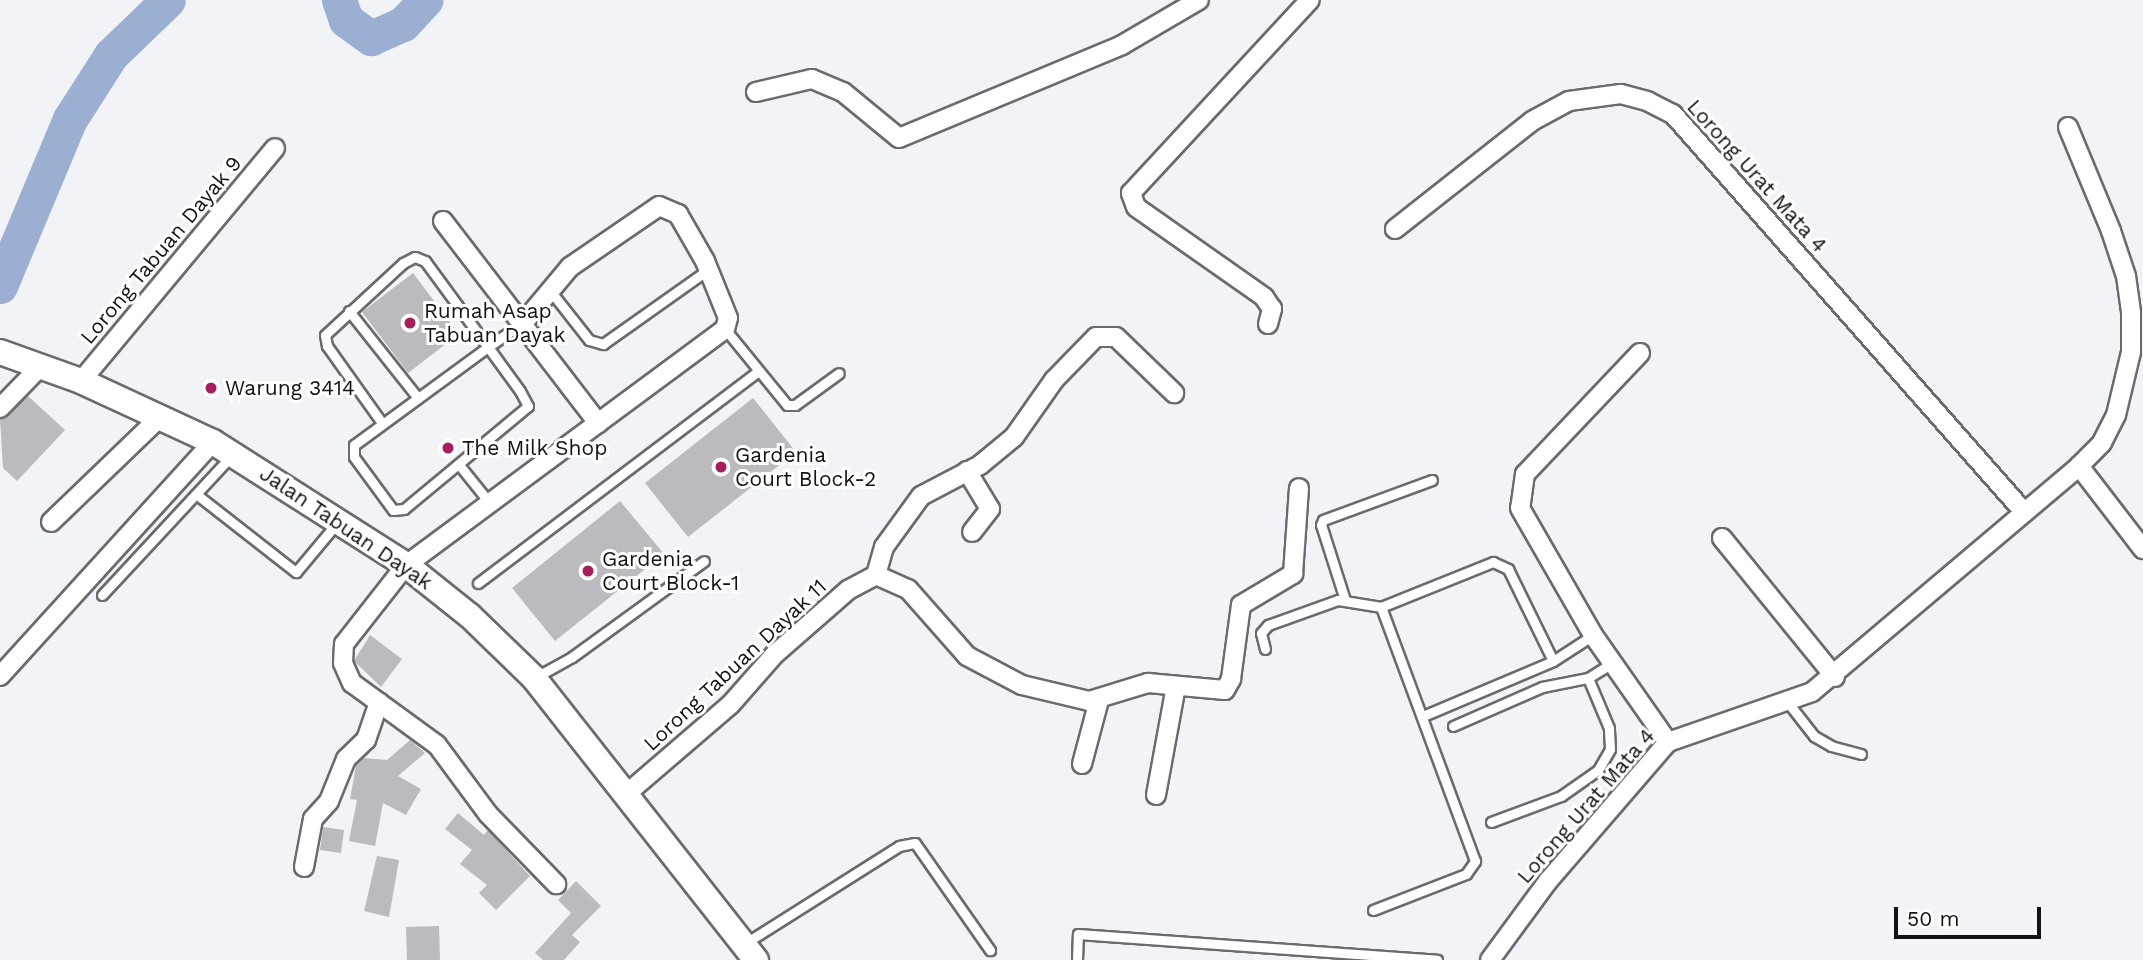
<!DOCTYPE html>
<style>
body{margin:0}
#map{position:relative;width:2143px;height:960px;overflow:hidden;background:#f2f3f7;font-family:"Work Sans",sans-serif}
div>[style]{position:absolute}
.river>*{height:35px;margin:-17.5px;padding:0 17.5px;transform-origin:17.5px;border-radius:17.5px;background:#9bafd3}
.building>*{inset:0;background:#bbbbbf}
.roads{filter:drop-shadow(2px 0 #6a6a6f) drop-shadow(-2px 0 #6a6a6f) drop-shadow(0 2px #6a6a6f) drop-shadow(0 -2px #6a6a6f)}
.lane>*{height:9px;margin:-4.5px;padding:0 4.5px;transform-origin:4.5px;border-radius:4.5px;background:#fff}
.street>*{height:18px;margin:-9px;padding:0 9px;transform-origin:9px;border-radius:9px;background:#fff}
.secondary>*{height:24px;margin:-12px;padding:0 12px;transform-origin:12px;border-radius:12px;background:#fff}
.dots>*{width:19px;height:19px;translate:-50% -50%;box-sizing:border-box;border:4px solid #fff;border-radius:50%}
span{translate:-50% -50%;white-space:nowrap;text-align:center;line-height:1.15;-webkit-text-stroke:6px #fff;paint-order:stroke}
.street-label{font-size:21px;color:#121214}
.poi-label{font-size:21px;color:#121214}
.left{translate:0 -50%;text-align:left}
.scale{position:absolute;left:1894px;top:907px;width:147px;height:32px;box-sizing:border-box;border:4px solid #121214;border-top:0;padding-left:9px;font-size:21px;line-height:24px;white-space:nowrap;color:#121214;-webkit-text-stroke:5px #fff;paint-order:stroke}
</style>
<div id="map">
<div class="river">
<div style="left:339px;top:0;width:21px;rotate:71deg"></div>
<div style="left:346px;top:20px;width:31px;rotate:36deg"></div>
<div style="left:371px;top:38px;width:35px;rotate:-24deg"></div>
<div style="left:403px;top:24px;width:33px;rotate:-47deg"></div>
<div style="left:0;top:286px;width:181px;rotate:-67.3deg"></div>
<div style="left:70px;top:119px;width:76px;rotate:-57.4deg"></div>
<div style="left:111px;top:55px;width:79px;rotate:-44deg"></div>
</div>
<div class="building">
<div style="clip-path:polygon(413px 273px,459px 334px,408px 373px,362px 312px)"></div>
<div style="clip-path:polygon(28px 396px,65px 430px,17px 481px,3px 468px,0 419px)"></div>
<div style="clip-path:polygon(753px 398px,796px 452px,688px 537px,645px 483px)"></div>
<div style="clip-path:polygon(620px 501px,664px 554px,555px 641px,512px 588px)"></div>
<div style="clip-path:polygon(370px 635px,402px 659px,381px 687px,354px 661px)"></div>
<div style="clip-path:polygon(410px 740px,425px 753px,398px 776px,421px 789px,406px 815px,383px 803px,375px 846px,349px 841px,357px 800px,350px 799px,356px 766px,364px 758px,387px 760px)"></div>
<div style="clip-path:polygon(458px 813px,484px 835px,488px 830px,530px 876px,496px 910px,479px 893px,487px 885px,460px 864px,472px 850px,445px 829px)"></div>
<div style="clip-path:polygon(323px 827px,344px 830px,341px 853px,320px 850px)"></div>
<div style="clip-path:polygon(377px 856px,399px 860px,389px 917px,364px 911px)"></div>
<div style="clip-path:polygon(576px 881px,601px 906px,572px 935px,580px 942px,564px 960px,543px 960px,535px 953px,571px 913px,558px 900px)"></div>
<div style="clip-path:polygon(439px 926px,440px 960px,407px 960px,406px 927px)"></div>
</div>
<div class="roads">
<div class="lane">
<div style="left:552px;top:293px;width:60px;rotate:51.8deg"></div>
<div style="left:589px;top:340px;width:15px;rotate:16deg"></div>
<div style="left:603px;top:344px;width:130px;rotate:-35.3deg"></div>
<div style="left:349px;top:311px;width:111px;rotate:51.6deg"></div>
<div style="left:725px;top:329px;width:98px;rotate:50.8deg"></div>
<div style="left:787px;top:405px;width:8px"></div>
<div style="left:795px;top:405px;width:54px;rotate:-36deg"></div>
<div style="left:382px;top:423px;width:95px;rotate:-125.5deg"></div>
<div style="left:327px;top:346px;width:11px;rotate:-100deg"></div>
<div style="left:325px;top:335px;width:106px;rotate:-42.7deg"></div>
<div style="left:403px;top:263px;width:13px;rotate:-27deg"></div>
<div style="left:415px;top:257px;width:11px;rotate:22deg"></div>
<div style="left:425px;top:261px;width:69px;rotate:53.8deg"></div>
<div style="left:466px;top:317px;width:37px;rotate:54deg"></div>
<div style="left:488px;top:347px;width:54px;rotate:54deg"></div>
<div style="left:520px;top:391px;width:17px;rotate:62deg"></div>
<div style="left:528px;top:406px;width:161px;rotate:140.3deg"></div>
<div style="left:404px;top:509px;width:11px;rotate:175deg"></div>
<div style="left:393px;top:510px;width:66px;rotate:-126.3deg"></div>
<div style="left:354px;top:457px;width:12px;rotate:-90deg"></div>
<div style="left:354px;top:445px;width:166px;rotate:-36.2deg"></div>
<div style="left:488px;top:347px;width:42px;rotate:-35.2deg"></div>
<div style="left:460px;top:466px;width:46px;rotate:51.1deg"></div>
<div style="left:196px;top:494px;width:127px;rotate:38deg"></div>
<div style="left:296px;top:572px;width:64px;rotate:-50.1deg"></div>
<div style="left:478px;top:583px;width:351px;rotate:-37.1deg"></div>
<div style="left:102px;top:595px;width:191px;rotate:-47.1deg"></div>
<div style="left:1345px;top:600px;width:79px;rotate:-107.7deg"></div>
<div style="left:1321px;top:525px;width:5px;rotate:-68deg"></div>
<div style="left:1323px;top:520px;width:116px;rotate:-20.2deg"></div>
<div style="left:1265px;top:649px;width:16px;rotate:-104deg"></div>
<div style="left:1261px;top:633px;width:11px;rotate:-49deg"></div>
<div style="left:1268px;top:625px;width:74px;rotate:-19.7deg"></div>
<div style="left:1338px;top:600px;width:44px;rotate:9.2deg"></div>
<div style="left:1381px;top:607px;width:121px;rotate:-21.9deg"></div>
<div style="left:1493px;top:562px;width:17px;rotate:25deg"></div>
<div style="left:1508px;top:569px;width:102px;rotate:63.9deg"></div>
<div style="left:536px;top:677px;width:41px;rotate:-29.1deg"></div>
<div style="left:572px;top:657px;width:163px;rotate:-36deg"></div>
<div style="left:1789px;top:704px;width:41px;rotate:52deg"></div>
<div style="left:1814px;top:736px;width:20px;rotate:30deg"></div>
<div style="left:1831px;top:746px;width:31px;rotate:15deg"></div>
<div style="left:1423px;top:716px;width:141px;rotate:-22.9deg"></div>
<div style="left:1553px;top:661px;width:48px;rotate:-33deg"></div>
<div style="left:1453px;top:726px;width:97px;rotate:-23.7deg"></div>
<div style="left:1542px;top:687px;width:47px;rotate:-11.1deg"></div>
<div style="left:1491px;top:822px;width:75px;rotate:-20.4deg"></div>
<div style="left:1561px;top:796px;width:45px;rotate:-35.1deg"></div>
<div style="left:1598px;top:770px;width:24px;rotate:-60deg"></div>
<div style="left:1610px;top:749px;width:21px;rotate:-93deg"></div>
<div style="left:1609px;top:728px;width:54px;rotate:-112.8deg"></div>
<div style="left:1588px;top:678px;width:31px;rotate:-32deg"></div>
<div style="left:1373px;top:910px;width:100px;rotate:-21.2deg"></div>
<div style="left:1466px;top:874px;width:16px;rotate:-55deg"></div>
<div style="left:1475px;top:861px;width:271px;rotate:-110.3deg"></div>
<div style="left:744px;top:944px;width:183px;rotate:-32.3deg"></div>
<div style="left:899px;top:846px;width:16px;rotate:-11deg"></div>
<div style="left:915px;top:843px;width:131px;rotate:55deg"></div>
<div style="left:1077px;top:960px;width:26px;rotate:-88deg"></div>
<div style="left:1078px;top:934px;width:360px;rotate:4.1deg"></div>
</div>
<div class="street">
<div style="left:756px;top:92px;width:57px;rotate:-13.1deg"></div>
<div style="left:812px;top:79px;width:34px;rotate:23deg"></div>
<div style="left:843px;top:92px;width:72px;rotate:39.4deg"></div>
<div style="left:899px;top:138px;width:242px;rotate:-22.6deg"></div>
<div style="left:1122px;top:45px;width:89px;rotate:-30.3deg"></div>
<div style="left:2068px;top:127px;width:113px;rotate:67.5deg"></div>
<div style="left:2111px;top:231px;width:47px;rotate:71.6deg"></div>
<div style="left:2126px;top:276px;width:37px;rotate:82deg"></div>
<div style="left:2131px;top:313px;width:39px;rotate:90deg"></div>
<div style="left:2131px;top:352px;width:65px;rotate:103.4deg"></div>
<div style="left:2116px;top:415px;width:31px;rotate:117deg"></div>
<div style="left:2102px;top:443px;width:33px;rotate:135deg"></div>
<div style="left:443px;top:221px;width:255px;rotate:52.5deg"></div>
<div style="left:1395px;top:229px;width:174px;rotate:-38.2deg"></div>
<div style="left:1532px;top:121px;width:42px;rotate:-28.4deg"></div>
<div style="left:1569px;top:101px;width:52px;rotate:-7.7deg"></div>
<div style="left:1621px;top:94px;width:27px;rotate:15deg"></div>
<div style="left:1647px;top:101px;width:29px;rotate:27deg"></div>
<div style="left:1673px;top:114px;width:531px;rotate:48.59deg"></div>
<div style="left:524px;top:322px;width:72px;rotate:-50.1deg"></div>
<div style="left:570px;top:267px;width:108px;rotate:-34.4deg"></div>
<div style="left:659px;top:206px;width:21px;rotate:23deg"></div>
<div style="left:678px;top:214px;width:54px;rotate:60.1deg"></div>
<div style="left:705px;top:261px;width:61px;rotate:68deg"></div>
<div style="left:728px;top:318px;width:11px;rotate:105deg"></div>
<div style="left:725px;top:329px;width:397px;rotate:143.5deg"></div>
<div style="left:406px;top:565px;width:100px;rotate:128.1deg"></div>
<div style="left:344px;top:644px;width:19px;rotate:93deg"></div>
<div style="left:343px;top:663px;width:22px;rotate:66deg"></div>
<div style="left:352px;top:683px;width:105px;rotate:36.1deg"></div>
<div style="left:437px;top:745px;width:86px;rotate:53.5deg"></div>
<div style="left:488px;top:814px;width:98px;rotate:45.8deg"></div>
<div style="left:1268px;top:324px;width:16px;rotate:-75deg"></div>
<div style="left:1272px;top:309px;width:14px;rotate:-124deg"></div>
<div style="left:1264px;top:297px;width:156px;rotate:-144.9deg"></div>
<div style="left:1136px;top:207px;width:15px;rotate:-110deg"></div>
<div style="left:1131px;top:193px;width:263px;rotate:-47.2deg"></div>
<div style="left:1640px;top:353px;width:167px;rotate:133.5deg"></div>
<div style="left:1525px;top:474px;width:34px;rotate:98deg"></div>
<div style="left:1520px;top:508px;width:146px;rotate:60.1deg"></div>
<div style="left:1593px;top:635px;width:131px;rotate:55deg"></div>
<div style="left:81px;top:381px;width:303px;rotate:-50.2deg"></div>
<div style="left:0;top:408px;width:59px;rotate:-45.7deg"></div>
<div style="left:967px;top:471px;width:44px;rotate:58.8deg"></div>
<div style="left:990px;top:509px;width:29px;rotate:128deg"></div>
<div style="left:51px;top:522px;width:154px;rotate:-43.9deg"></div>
<div style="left:1722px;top:538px;width:179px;rotate:50.9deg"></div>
<div style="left:876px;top:575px;width:29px;rotate:-74deg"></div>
<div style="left:884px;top:547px;width:63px;rotate:-54deg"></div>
<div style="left:921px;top:496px;width:67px;rotate:-27.7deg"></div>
<div style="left:980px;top:465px;width:44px;rotate:-39.5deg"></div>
<div style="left:1014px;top:437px;width:70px;rotate:-54.9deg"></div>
<div style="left:1054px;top:380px;width:60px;rotate:-45.7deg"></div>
<div style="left:1096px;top:337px;width:20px"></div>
<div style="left:1116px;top:337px;width:81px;rotate:44deg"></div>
<div style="left:0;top:676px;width:316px;rotate:-47.7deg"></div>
<div style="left:1082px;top:764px;width:66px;rotate:-75.1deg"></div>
<div style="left:1156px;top:795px;width:111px;rotate:-79.6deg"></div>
<div style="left:624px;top:796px;width:141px;rotate:-40.7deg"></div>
<div style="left:731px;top:704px;width:67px;rotate:-48.7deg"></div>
<div style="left:775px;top:654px;width:97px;rotate:-41.2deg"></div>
<div style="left:848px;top:590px;width:32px;rotate:-28deg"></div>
<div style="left:876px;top:575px;width:35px;rotate:24deg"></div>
<div style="left:908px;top:589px;width:89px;rotate:48.6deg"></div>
<div style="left:967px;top:656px;width:62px;rotate:27.8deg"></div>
<div style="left:1022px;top:685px;width:69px;rotate:13.4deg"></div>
<div style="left:1089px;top:701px;width:62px;rotate:-17deg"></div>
<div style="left:1148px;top:683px;width:77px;rotate:5.2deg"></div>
<div style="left:1225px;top:690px;width:13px;rotate:-61deg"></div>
<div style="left:1231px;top:679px;width:75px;rotate:-82.3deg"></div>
<div style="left:1241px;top:605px;width:61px;rotate:-30.8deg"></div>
<div style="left:1293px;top:574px;width:86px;rotate:-86deg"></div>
<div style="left:304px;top:867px;width:49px;rotate:-79.4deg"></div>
<div style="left:313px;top:819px;width:24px;rotate:-48deg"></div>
<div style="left:329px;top:801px;width:45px;rotate:-68deg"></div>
<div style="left:346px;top:759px;width:28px;rotate:-44deg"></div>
<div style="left:366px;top:740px;width:40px;rotate:-71.1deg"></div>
<div style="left:1490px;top:960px;width:98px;rotate:-53.7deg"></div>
<div style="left:1548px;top:881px;width:184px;rotate:-49.2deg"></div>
<div style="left:1668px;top:742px;width:152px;rotate:-19.1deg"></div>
<div style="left:1812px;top:692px;width:350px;rotate:-40.2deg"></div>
<div style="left:2079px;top:466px;width:105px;rotate:52.4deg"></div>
</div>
<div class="secondary">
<div style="left:0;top:352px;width:86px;rotate:19.7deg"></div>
<div style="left:81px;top:381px;width:145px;rotate:24.8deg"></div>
<div style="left:213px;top:442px;width:229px;rotate:32.5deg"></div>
<div style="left:406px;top:565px;width:82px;rotate:38.6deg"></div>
<div style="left:470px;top:616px;width:89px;rotate:44.1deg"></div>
<div style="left:534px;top:678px;width:359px;rotate:51.8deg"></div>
</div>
</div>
<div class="dots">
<div style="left:410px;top:323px;background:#a91d5f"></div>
<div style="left:211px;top:388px;background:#a91d5f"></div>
<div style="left:448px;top:448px;background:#a91d5f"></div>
<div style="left:721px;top:467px;background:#a91d5f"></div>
<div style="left:588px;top:571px;background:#a91d5f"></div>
</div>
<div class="street-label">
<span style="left:1757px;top:176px;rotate:48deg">Lorong Urat Mata 4</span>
<span style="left:161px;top:250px;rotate:-50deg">Lorong Tabuan Dayak 9</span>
<span style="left:346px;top:528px;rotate:34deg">Jalan Tabuan Dayak</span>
<span style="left:735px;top:665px;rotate:-43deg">Lorong Tabuan Dayak 11</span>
<span style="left:1586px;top:806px;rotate:-49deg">Lorong Urat Mata 4</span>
</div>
<div class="poi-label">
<span class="left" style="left:424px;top:323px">Rumah Asap<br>Tabuan Dayak</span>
<span class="left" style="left:225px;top:388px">Warung 3414</span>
<span class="left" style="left:462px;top:448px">The Milk Shop</span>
<span class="left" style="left:735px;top:467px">Gardenia<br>Court Block-2</span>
<span class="left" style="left:602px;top:571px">Gardenia<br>Court Block-1</span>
</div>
<div class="scale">50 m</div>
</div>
